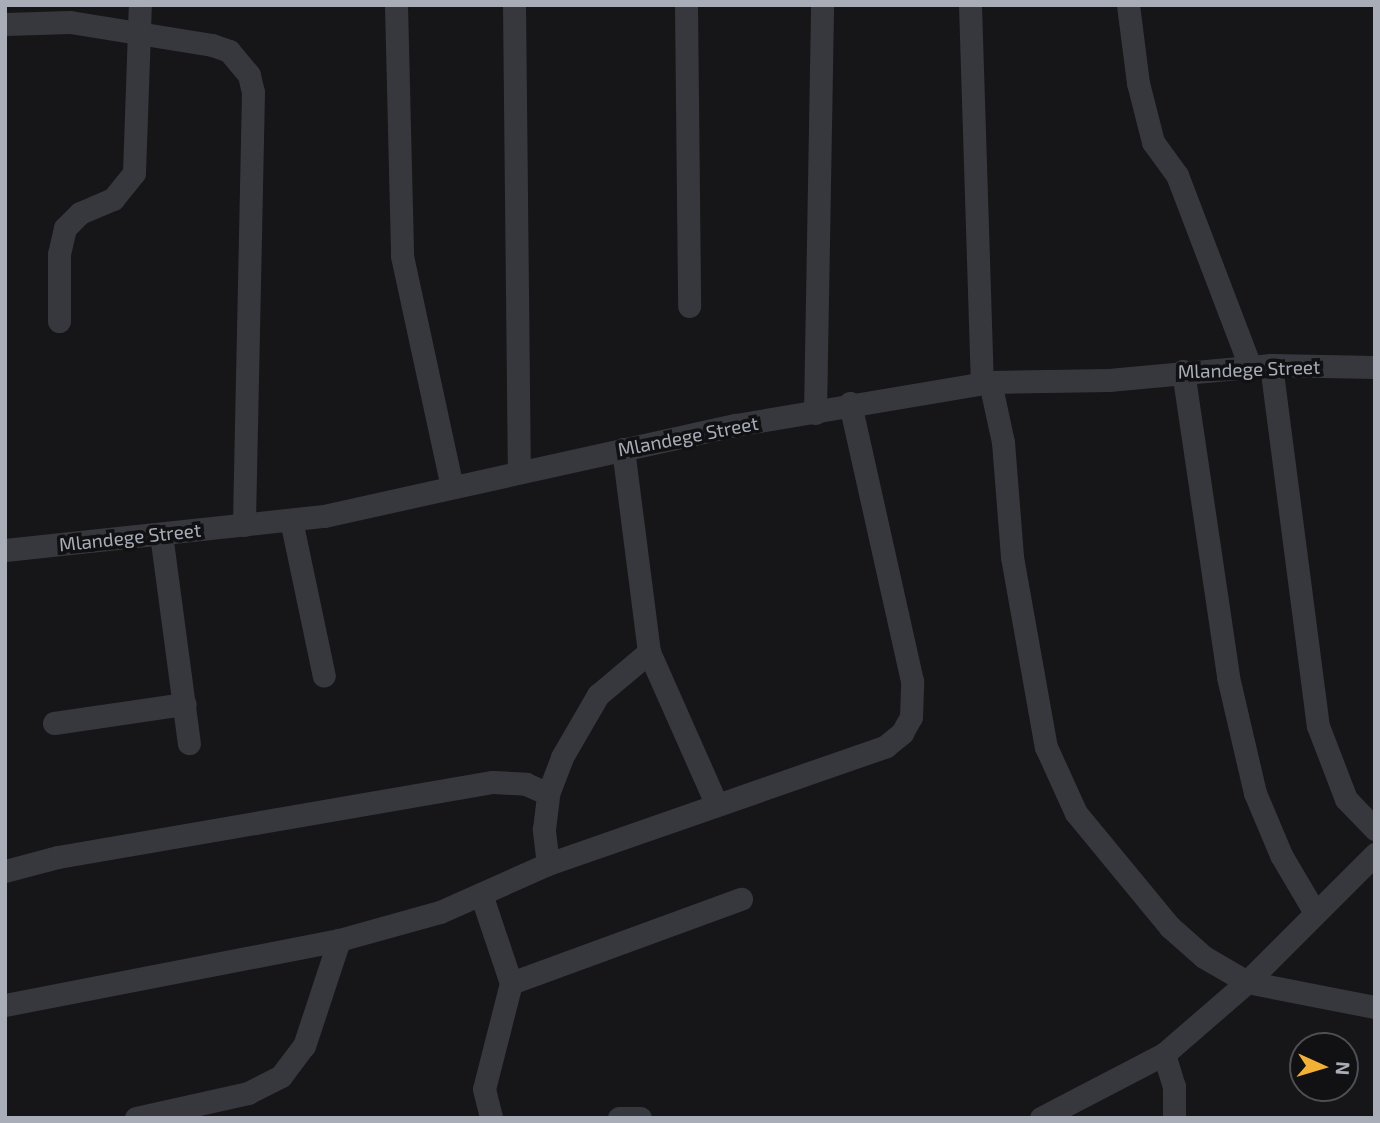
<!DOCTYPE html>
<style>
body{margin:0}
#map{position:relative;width:1380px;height:1123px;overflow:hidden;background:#161618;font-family:"Exo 2",sans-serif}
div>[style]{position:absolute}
.minor>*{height:23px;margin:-11.5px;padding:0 11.5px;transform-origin:11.5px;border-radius:11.5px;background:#37383d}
span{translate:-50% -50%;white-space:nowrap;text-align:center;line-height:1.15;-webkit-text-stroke:7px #111113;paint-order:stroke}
.street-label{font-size:19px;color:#a8adb8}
.frame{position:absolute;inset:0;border:7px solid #a8adb8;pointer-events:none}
.north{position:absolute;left:1289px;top:1032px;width:70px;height:70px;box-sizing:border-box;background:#111113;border:2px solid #4d4f55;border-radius:50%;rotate:94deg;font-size:19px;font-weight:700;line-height:28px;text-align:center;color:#a8adb8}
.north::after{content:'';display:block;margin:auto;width:24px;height:32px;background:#f2b134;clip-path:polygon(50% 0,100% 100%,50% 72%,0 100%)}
</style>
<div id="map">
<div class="minor">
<div style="left:396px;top:5px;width:251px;rotate:88.6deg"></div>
<div style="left:402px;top:256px;width:236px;rotate:77.8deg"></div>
<div style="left:514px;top:5px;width:467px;rotate:89.4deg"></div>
<div style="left:686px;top:5px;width:301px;rotate:89.4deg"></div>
<div style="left:970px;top:5px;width:378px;rotate:88.2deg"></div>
<div style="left:1128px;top:5px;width:79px;rotate:82.7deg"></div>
<div style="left:1138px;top:83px;width:61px;rotate:75.7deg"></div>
<div style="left:1153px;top:142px;width:41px;rotate:54deg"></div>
<div style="left:1177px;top:175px;width:204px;rotate:69.1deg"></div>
<div style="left:5px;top:24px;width:65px;rotate:-1.8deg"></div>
<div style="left:70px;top:22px;width:144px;rotate:9.2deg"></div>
<div style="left:212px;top:45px;width:18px;rotate:19deg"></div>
<div style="left:229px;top:51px;width:31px;rotate:50deg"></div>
<div style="left:249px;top:75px;width:17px;rotate:77deg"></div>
<div style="left:253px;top:92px;width:433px;rotate:91.2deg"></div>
<div style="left:59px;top:321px;width:67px;rotate:-90deg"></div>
<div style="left:59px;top:254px;width:27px;rotate:-77deg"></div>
<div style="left:65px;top:228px;width:21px;rotate:-45deg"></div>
<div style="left:80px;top:213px;width:36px;rotate:-23deg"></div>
<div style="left:113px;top:199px;width:33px;rotate:-51deg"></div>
<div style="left:134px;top:173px;width:168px;rotate:-88deg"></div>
<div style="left:1271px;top:365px;width:364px;rotate:82.6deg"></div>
<div style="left:1318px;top:726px;width:78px;rotate:69deg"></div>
<div style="left:1346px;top:799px;width:42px;rotate:46deg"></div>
<div style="left:1183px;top:371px;width:309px;rotate:81.6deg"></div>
<div style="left:1228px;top:677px;width:119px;rotate:76.9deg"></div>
<div style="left:1255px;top:793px;width:67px;rotate:67.2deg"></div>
<div style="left:1281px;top:855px;width:65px;rotate:59.5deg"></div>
<div style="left:990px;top:382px;width:61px;rotate:77.8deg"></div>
<div style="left:1003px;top:442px;width:115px;rotate:85.5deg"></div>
<div style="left:1012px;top:557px;width:193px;rotate:79.9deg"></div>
<div style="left:1046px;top:747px;width:72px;rotate:65.6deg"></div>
<div style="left:1076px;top:813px;width:148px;rotate:50.5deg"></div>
<div style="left:1170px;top:927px;width:45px;rotate:41.4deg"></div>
<div style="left:1204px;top:957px;width:50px;rotate:30.2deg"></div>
<div style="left:1247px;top:982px;width:130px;rotate:11.1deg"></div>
<div style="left:815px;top:413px;width:408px;rotate:-89deg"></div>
<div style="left:623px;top:449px;width:205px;rotate:82.7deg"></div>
<div style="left:649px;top:652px;width:165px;rotate:66.1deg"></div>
<div style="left:291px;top:520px;width:159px;rotate:78.1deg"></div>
<div style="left:161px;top:534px;width:211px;rotate:82.4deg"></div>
<div style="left:5px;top:550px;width:321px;rotate:-6.1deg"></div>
<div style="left:324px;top:516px;width:422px;rotate:-12.5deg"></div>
<div style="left:736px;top:425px;width:258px;rotate:-9.6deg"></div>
<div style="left:990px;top:382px;width:119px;rotate:-1deg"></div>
<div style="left:1109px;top:380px;width:163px;rotate:-5.3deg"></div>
<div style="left:1271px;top:365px;width:104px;rotate:1.1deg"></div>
<div style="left:54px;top:723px;width:132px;rotate:-8.3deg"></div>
<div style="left:548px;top:864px;width:35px;rotate:-97deg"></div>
<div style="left:544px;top:829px;width:35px;rotate:-83deg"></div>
<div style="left:548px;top:794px;width:40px;rotate:-69deg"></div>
<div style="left:562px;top:757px;width:72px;rotate:-59.9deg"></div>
<div style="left:598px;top:695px;width:67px;rotate:-40.1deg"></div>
<div style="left:5px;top:871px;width:55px;rotate:-14.8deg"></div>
<div style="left:58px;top:857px;width:441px;rotate:-9.8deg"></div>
<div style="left:493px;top:782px;width:33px;rotate:3deg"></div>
<div style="left:526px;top:784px;width:24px;rotate:24deg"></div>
<div style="left:481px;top:894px;width:94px;rotate:71.4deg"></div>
<div style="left:511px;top:983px;width:109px;rotate:104.3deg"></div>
<div style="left:484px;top:1089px;width:30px;rotate:76deg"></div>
<div style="left:511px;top:983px;width:245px;rotate:-20.1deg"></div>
<div style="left:5px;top:1005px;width:340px;rotate:-11deg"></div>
<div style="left:339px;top:940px;width:105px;rotate:-15.5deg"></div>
<div style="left:440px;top:912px;width:118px;rotate:-24deg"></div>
<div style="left:548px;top:864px;width:358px;rotate:-19.2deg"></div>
<div style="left:886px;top:746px;width:21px;rotate:-39deg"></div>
<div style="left:902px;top:733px;width:18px;rotate:-61deg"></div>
<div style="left:911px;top:717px;width:36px;rotate:-88deg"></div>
<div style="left:912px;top:681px;width:285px;rotate:-102.6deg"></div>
<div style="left:1164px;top:1054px;width:34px;rotate:73deg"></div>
<div style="left:1174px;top:1086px;width:32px;rotate:90deg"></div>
<div style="left:136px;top:1118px;width:115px;rotate:-12.6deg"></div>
<div style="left:248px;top:1093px;width:37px;rotate:-27deg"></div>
<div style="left:281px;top:1076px;width:38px;rotate:-53deg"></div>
<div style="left:304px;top:1046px;width:112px;rotate:-71.7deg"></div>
<div style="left:619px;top:1118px;width:21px"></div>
<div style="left:1041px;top:1118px;width:139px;rotate:-27.5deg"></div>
<div style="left:1164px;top:1054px;width:110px;rotate:-40.9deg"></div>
<div style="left:1247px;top:982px;width:181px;rotate:-45deg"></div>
</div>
<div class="street-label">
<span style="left:1249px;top:369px;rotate:-2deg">Mlandege Street</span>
<span style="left:688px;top:436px;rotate:-11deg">Mlandege Street</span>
<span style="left:130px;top:537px;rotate:-6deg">Mlandege Street</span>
</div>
<div class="frame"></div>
<div class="north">N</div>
</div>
